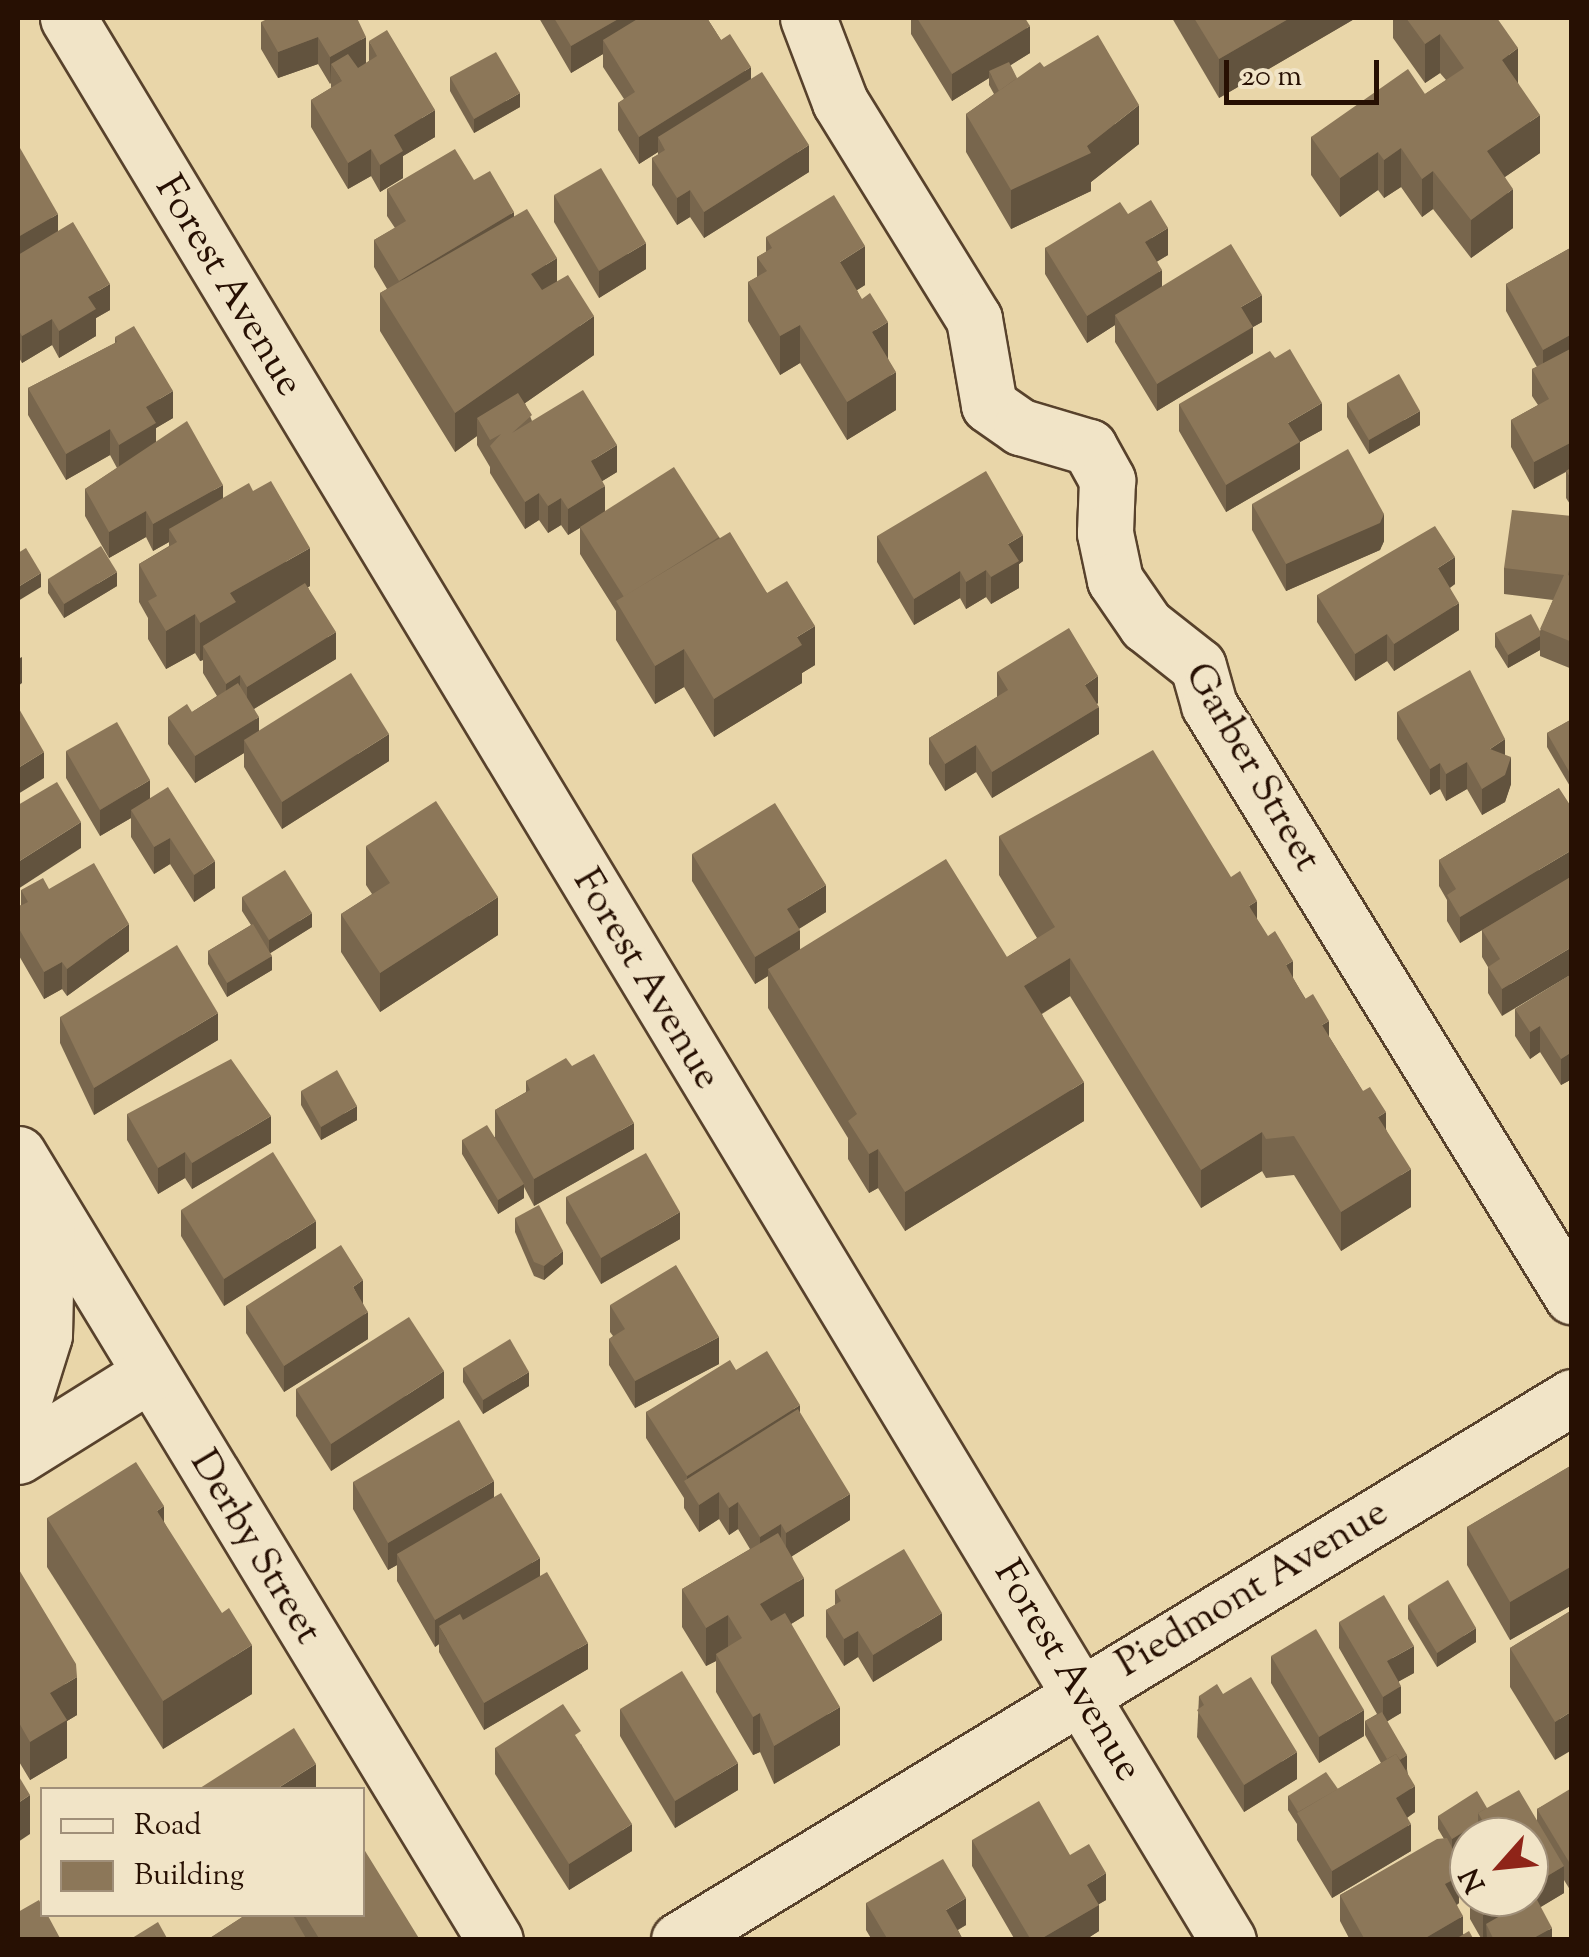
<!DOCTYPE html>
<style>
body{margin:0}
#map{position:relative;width:1589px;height:1957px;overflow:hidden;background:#e9d6a9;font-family:"Sorts Mill Goudy",serif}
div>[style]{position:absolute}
.roads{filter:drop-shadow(2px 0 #58422c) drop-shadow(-2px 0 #58422c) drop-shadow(0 2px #58422c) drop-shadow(0 -2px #58422c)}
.minor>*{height:55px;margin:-27.5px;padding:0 27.5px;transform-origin:27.5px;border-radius:27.5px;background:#f1e4c7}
.wall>*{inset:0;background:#78664d}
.shaded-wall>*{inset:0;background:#62533e}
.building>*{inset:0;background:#8c7759}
span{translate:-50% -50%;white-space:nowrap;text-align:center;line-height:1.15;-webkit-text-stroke:8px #f1e4c7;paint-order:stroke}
.street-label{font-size:40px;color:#271003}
.frame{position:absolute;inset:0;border:20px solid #271003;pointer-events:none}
.legend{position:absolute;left:40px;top:1787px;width:325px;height:130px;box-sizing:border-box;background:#f1e4c7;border:2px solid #a08f79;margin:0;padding:12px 18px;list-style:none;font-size:30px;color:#271003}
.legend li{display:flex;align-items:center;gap:20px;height:50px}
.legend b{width:50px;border:2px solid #a08f79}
.north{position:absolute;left:1449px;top:1817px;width:100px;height:100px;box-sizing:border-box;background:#f1e4c7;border:2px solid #a08f79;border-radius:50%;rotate:243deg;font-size:28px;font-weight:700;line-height:40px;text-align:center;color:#271003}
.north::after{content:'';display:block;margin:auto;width:35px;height:45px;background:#8f2418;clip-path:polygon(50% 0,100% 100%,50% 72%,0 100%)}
.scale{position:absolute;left:1224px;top:60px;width:155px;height:45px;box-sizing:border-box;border:5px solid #271003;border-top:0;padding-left:12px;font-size:30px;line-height:35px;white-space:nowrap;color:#271003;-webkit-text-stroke:8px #f1e4c7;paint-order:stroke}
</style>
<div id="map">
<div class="roads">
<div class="minor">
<div style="left:68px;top:18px;width:2245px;rotate:58.89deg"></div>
<div style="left:808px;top:18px;width:90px;rotate:69.1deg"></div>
<div style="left:840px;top:102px;width:255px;rotate:58.3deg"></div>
<div style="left:974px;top:319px;width:87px;rotate:80.1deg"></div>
<div style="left:989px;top:405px;width:39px;rotate:35deg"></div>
<div style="left:1021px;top:427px;width:71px;rotate:16.4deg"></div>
<div style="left:1089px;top:447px;width:38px;rotate:61deg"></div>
<div style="left:1107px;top:480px;width:53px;rotate:92.2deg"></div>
<div style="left:1105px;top:533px;width:48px;rotate:78deg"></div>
<div style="left:1115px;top:580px;width:55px;rotate:55.4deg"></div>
<div style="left:1146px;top:625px;width:66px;rotate:38.3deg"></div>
<div style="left:1198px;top:666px;width:41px;rotate:74.2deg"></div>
<div style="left:1209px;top:705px;width:694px;rotate:58.44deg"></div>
<div style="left:18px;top:1154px;width:919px;rotate:58.75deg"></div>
<div style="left:18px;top:1418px;width:87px;rotate:-72.6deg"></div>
<div style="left:44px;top:1335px;width:129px;rotate:-88.7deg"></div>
<div style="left:18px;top:1456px;width:155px;rotate:-32deg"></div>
<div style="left:679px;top:1940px;width:1045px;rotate:-31.3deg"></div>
</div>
</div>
<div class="wall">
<div style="clip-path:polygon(357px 18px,366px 63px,369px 61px,369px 41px,435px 137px,403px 156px,403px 178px,380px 192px,371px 176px,348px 189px,311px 127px,311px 100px,331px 88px,331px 83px,330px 84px,318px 64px,278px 78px,261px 49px,261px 22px)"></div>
<div style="clip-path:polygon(539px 18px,707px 18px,721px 40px,751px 79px,809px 172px,704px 238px,690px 217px,677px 225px,652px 185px,652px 158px,658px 155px,658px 152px,639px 164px,618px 130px,618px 103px,624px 99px,603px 67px,603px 54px,571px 73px)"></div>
<div style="clip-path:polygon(911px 18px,1025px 18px,1030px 53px,1010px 65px,1017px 79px,1044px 67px,1139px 144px,1091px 182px,1091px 191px,1011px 229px,966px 152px,966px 114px,994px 94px,989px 85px,989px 78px,952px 101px,911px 34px)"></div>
<div style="clip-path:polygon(1172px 18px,1356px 18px,1219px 98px)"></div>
<div style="clip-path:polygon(1393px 18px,1497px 18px,1518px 83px,1540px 153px,1505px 177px,1513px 228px,1471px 258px,1433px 209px,1422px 217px,1401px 187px,1384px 198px,1378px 190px,1340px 217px,1311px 175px,1311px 137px,1425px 94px,1446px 80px,1440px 73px,1425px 83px,1393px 38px)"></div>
<div style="clip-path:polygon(450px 77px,520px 107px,474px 133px,450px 91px)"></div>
<div style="clip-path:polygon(18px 149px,58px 231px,110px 310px,96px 318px,96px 336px,59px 358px,52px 345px,22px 363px,18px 356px)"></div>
<div style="clip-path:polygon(474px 180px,514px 217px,557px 281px,594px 355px,525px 403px,532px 421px,617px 472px,602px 481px,605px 511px,719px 537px,767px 593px,815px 665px,802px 673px,802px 683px,714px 737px,684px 687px,655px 704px,616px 640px,616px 611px,580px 554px,580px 528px,568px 535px,561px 525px,548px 533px,539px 520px,525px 529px,490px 473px,490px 467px,477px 445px,477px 436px,455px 452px,380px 331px,380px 293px,387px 289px,374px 267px,374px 240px,395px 228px,387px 216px,387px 189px)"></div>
<div style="clip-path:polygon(554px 195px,646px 269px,599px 298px,554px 222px)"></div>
<div style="clip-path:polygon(1128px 214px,1168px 255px,1157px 261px,1162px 287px,1262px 322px,1253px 327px,1253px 353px,1157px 411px,1115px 342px,1115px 325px,1087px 343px,1045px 274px,1045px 248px)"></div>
<div style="clip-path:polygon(766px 237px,865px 285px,857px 290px,888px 358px,896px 410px,847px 440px,800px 363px,780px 375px,748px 321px,748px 282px,757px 277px,757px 257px,766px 252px)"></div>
<div style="clip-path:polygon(1572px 247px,1572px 507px,1566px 498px,1566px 472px,1534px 489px,1511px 447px,1511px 420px,1538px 405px,1532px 396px,1532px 369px,1537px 367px,1506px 311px,1506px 284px)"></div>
<div style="clip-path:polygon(115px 337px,173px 418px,156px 428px,156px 442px,223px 498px,310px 586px,308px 587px,336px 659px,254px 709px,259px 731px,389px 761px,282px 829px,244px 767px,244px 753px,195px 783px,168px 744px,168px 717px,192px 712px,217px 696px,203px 673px,203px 660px,200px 661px,195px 653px,166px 669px,148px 639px,148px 618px,139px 602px,139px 564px,169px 546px,169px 542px,153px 551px,146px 537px,109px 558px,85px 516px,85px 489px,117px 468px,110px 455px,66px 480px,28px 415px,28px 388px,115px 343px)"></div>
<div style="clip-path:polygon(1347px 403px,1420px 425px,1369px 454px,1347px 417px)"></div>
<div style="clip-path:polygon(1179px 404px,1322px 430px,1300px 442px,1300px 469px,1226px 512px,1179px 431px)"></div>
<div style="clip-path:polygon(1252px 504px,1384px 541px,1380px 550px,1286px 591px,1252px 530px)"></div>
<div style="clip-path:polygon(1572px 516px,1572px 669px,1540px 656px,1540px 650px,1508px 668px,1495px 647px,1495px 633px,1540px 631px,1553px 600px,1504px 594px,1504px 568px)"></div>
<div style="clip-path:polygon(877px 536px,1023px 561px,1019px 564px,1019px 588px,991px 604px,986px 597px,966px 609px,960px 598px,914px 625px,877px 562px)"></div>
<div style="clip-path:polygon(48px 579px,117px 586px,64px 618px,48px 593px)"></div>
<div style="clip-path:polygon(1455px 584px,1450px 588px,1459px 630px,1394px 671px,1387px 661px,1355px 681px,1317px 622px,1317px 595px)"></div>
<div style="clip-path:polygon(997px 672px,1098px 703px,1097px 704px,1099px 734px,992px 798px,976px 772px,945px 791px,929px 764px,929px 738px,997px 697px)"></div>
<div style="clip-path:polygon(1397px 712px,1505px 755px,1511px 784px,1505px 802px,1482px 815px,1467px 789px,1446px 801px,1440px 789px,1430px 795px,1397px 739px)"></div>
<div style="clip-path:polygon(1572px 719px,1571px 788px,1547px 747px,1547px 733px)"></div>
<div style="clip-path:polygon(66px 751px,150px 798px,215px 888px,194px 902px,170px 864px,154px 874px,131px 837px,131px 818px,100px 836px,66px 778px)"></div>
<div style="clip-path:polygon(1559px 788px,1502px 1016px,1488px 993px,1488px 967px,1482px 957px,1482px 930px,1511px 913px,1460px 943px,1447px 921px,1447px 900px,1439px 886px,1439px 860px)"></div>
<div style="clip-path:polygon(999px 836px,1257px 920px,1386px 1129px,1411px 1207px,1341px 1251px,1294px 1175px,1266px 1178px,1262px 1171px,1201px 1208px,1070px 996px,1042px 1014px,1084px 1121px,905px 1231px,878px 1188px,869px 1193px,848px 1159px,848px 1138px,768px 1008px,768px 976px,755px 984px,692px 881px,692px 854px,826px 912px,799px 929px,800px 950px,1007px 957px,1037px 938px,999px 875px)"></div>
<div style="clip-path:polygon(366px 846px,498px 935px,380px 1012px,341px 952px,341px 914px,372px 894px,366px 885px)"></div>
<div style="clip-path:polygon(49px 889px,129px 951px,67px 996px,62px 989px,44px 999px,18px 954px,18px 907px,21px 905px,21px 890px)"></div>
<div style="clip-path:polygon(242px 897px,312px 927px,270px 953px,272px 970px,227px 997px,208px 964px,208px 951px,251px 925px,242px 911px)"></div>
<div style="clip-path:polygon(1572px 974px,1572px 1079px,1561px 1085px,1540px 1052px,1530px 1059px,1515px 1036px,1515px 1009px)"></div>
<div style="clip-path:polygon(60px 1017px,218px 1040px,94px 1115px,60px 1043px)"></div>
<div style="clip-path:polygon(572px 1066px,634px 1149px,534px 1206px,524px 1187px,524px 1198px,498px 1214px,462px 1154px,462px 1140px,495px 1137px,495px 1110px,526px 1092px,526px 1081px)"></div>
<div style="clip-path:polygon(301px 1091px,357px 1120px,321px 1140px,301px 1105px)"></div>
<div style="clip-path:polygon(127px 1114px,271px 1143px,192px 1189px,185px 1178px,158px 1194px,127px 1140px)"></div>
<div style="clip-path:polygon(566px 1197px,680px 1239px,601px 1284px,566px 1223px)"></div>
<div style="clip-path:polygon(181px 1210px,316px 1248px,224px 1306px,181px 1236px)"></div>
<div style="clip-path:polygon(515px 1218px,563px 1264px,544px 1280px,534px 1276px,515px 1232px)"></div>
<div style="clip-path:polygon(363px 1303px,368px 1339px,284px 1392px,246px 1333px,246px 1306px)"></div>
<div style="clip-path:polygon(610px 1305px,719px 1364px,635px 1408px,609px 1365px,609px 1339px,613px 1336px,610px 1332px)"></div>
<div style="clip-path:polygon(463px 1368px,529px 1386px,483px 1414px,463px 1382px)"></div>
<div style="clip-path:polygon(736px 1370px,800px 1414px,850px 1520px,792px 1556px,804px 1616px,791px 1624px,840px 1745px,774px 1784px,760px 1752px,753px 1755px,716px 1692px,716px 1661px,706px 1666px,682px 1627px,682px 1589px,750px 1549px,738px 1529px,729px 1535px,719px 1519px,699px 1532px,684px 1508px,684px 1498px,646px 1438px,646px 1412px)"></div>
<div style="clip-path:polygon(296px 1389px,444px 1398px,331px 1471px,296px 1416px)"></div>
<div style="clip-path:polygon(1572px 1465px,1572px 1605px,1510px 1640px,1467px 1565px,1467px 1527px)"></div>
<div style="clip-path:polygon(353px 1482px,494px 1497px,540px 1576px,588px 1669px,484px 1730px,439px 1652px,439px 1644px,435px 1647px,397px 1581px,397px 1565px,388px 1570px,353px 1509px)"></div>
<div style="clip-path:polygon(47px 1518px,164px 1522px,252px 1694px,163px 1749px,47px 1567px)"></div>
<div style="clip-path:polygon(18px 1568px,77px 1715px,67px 1721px,67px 1758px,30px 1780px,18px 1760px)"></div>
<div style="clip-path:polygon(835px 1590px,942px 1640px,873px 1682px,858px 1657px,844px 1666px,826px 1637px,826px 1610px,835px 1605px)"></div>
<div style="clip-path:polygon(1408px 1605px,1476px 1642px,1437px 1667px,1408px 1619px)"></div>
<div style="clip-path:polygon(1572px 1610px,1555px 1760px,1510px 1687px,1510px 1648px)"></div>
<div style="clip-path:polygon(1339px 1622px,1414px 1673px,1399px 1681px,1401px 1713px,1387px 1721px,1407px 1769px,1415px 1812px,1407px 1818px,1411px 1851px,1332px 1898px,1297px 1840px,1297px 1824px,1288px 1810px,1288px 1796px,1338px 1789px,1381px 1763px,1365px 1735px,1365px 1721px,1377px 1714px,1339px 1648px)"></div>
<div style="clip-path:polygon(1271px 1656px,1364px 1736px,1319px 1763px,1271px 1683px)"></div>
<div style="clip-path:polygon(1223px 1694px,1297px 1779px,1244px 1812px,1197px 1737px,1199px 1696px)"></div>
<div style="clip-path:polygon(620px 1709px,738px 1790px,675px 1828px,620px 1736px)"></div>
<div style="clip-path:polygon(581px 1744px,632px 1851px,569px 1890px,495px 1774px,495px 1748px)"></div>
<div style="clip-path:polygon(1572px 1790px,1572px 1893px,1564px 1880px,1564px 1893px,1540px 1907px,1552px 1940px,1482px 1940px,1470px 1919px,1470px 1897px,1529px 1897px,1529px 1837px,1469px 1837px,1469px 1842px,1454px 1851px,1458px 1859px,1459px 1903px,1457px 1905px,1463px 1934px,1474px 1940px,1350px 1940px,1340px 1921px,1340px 1895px,1444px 1839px,1438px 1829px,1438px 1816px,1487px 1808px,1537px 1821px,1537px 1809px)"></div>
<div style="clip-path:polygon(972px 1840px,1070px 1855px,1106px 1900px,1099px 1904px,1099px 1931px,1085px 1940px,1015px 1940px,972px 1866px)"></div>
<div style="clip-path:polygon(866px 1903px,966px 1925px,958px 1930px,962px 1938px,968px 1940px,872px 1940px,866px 1930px)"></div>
<div style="clip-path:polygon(247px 1914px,362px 1914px,420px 1940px,207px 1940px)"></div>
</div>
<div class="shaded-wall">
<div style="clip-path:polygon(620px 18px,666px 18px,603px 40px,603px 54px,571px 73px,571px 46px)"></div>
<div style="clip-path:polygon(1290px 18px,1356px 18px,1219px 98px,1219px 59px)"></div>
<div style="clip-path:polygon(1030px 26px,1030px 53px,992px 77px,989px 71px,989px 78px,952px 101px,952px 74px)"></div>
<div style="clip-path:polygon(1440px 34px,1440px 73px,1425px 83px,1425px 44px)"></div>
<div style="clip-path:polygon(318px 37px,318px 64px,278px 78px,278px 52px)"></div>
<div style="clip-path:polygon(366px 37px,366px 64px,340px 78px,331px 64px,330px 84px,330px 57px)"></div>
<div style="clip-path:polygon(1518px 48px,1518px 87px,1502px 60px)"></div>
<div style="clip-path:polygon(751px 67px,751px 93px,658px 137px,658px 152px,639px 164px,639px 137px)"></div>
<div style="clip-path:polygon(520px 93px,520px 107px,474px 133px,474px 119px)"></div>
<div style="clip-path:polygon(1139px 105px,1139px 144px,1091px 182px,1091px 191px,1011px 229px,1011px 190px,1087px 146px)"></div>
<div style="clip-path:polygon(435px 110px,435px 137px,403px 156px,403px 178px,380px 192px,380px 165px,394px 135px)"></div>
<div style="clip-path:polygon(1540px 115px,1540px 153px,1487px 189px,1487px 151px)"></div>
<div style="clip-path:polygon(809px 145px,809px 172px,704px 238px,704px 212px)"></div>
<div style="clip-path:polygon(1401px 148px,1401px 187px,1384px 198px,1384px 160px)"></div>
<div style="clip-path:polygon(371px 149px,371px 176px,348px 189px,348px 163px)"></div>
<div style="clip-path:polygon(1378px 152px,1378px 190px,1340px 217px,1340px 178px)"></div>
<div style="clip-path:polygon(1433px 171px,1433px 209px,1422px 217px,1422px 179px)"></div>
<div style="clip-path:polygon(1513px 189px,1513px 228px,1471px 258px,1471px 220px)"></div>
<div style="clip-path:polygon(690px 190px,690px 217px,677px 225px,677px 198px)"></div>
<div style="clip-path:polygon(514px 212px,514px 239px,399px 281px)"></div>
<div style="clip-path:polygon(58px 214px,58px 240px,18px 264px,18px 237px)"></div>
<div style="clip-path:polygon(1168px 228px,1168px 255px,1145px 269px,1145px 242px)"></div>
<div style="clip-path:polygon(646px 243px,646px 269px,599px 298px,599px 271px)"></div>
<div style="clip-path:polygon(865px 246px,865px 285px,840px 301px,840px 262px)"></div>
<div style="clip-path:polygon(557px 258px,557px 296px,531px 312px,531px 274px)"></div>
<div style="clip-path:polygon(1162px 270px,1162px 297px,1115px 315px,1115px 325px,1087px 343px,1087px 316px)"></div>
<div style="clip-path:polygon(110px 284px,110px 310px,96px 318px,96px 336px,59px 358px,59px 331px,88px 297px)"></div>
<div style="clip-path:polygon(1262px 295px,1262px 322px,1253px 327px,1253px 353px,1157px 411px,1157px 384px,1241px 307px)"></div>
<div style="clip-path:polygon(594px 316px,594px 355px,485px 431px,477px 418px,477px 436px,455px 452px,455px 413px)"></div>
<div style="clip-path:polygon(52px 319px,52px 345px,22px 363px,22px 336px)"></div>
<div style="clip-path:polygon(888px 322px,888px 360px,872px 332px)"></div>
<div style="clip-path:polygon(800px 325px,800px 363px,780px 375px,780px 336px)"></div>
<div style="clip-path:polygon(1572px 334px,1572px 361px,1543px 377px,1543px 350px)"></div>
<div style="clip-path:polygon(896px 372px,896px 410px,847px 440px,847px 402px)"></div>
<div style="clip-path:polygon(173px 391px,173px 418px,156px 428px,156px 449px,119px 471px,119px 445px,146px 407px)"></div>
<div style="clip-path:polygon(1322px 403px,1322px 430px,1300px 442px,1300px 469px,1226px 512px,1226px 485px,1288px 423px)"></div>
<div style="clip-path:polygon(1420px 411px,1420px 425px,1369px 454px,1369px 440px)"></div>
<div style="clip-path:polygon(110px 429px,110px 455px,66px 480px,66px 454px)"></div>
<div style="clip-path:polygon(1572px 442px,1572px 468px,1534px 489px,1534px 462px)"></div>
<div style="clip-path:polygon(617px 445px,617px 472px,591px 488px,591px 461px)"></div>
<div style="clip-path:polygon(223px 485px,223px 512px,169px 529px,169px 542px,153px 551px,153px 524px)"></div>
<div style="clip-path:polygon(605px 486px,605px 512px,568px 535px,568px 509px)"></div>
<div style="clip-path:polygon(539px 493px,539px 520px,525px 529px,525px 502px)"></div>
<div style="clip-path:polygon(561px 498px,561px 525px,548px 533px,548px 506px)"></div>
<div style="clip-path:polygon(146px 511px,146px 537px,109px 558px,109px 532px)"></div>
<div style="clip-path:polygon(1384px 514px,1384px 541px,1380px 550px,1286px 591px,1286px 564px)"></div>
<div style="clip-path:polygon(1023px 535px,1023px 561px,1019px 564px,1019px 588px,991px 604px,991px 577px,1008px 544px)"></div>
<div style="clip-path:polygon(310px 548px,310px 586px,203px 646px,203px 660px,200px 661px,200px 623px,230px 593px)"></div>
<div style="clip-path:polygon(1455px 557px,1455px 584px,1438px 595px,1438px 568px)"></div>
<div style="clip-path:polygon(986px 570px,986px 597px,966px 609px,966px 582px)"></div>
<div style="clip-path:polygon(960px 571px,960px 598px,914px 625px,914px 599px)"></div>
<div style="clip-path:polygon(117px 572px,117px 586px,64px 618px,64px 604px)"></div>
<div style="clip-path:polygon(41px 573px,41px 587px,18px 601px,18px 587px)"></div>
<div style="clip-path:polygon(1459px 603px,1459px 630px,1394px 671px,1394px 644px)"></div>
<div style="clip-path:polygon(195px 614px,195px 653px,166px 669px,166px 631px)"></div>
<div style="clip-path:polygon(815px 626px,815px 665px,802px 673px,802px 683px,714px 737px,714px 699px,797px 637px)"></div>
<div style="clip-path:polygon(336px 632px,336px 659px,247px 713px,247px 687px)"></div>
<div style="clip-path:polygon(1387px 634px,1387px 661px,1355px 681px,1355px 654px)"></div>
<div style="clip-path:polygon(1540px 636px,1540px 650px,1508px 668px,1508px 655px)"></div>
<div style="clip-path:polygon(684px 649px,684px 687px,655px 704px,655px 666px)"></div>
<div style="clip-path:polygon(22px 657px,22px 683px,18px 686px,18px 659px)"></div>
<div style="clip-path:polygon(240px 675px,240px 702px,226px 711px,226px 684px)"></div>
<div style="clip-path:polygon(1098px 676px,1098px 703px,1085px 711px,1085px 685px)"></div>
<div style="clip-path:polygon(1099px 707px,1099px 734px,992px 798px,992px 772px)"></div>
<div style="clip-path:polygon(259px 717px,259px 744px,244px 740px,244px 753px,195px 783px,195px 756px)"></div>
<div style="clip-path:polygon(389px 734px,389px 761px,282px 829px,282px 802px)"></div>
<div style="clip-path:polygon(1505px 739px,1505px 766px,1490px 749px)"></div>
<div style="clip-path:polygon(976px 745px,976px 772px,945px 791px,945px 764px)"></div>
<div style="clip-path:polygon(44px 752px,44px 778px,18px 794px,18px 768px)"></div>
<div style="clip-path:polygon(1511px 757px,1511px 784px,1505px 802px,1482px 815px,1482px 789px)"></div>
<div style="clip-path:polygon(1467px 762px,1467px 789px,1446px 801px,1446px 774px)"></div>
<div style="clip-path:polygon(1440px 763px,1440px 789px,1430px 795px,1430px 769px)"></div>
<div style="clip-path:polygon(150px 780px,150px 807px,131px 810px,131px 818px,100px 836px,100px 810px)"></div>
<div style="clip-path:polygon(81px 822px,81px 848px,18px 889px,18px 862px)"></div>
<div style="clip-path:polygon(170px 838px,170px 864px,154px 874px,154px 847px)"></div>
<div style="clip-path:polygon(1572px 850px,1572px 877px,1460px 943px,1460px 917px)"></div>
<div style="clip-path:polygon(215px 861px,215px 888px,194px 902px,194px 875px)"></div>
<div style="clip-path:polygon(826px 885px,826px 912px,787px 936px,787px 909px)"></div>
<div style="clip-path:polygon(498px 897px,498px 935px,380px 1012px,380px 973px)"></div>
<div style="clip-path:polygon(1257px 901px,1257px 939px,1249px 906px)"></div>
<div style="clip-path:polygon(312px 913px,312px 927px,269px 954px,269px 940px)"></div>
<div style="clip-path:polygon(129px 924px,129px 951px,67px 996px,67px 969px)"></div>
<div style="clip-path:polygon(800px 930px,800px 956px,768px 969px,768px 976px,755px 984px,755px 957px)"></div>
<div style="clip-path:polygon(1572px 947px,1572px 974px,1502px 1016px,1502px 989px)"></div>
<div style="clip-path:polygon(272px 956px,272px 970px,227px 997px,227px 983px)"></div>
<div style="clip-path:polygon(1070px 958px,1070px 996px,1024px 1024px,1024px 986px)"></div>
<div style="clip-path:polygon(1293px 961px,1293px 999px,1286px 965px)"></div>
<div style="clip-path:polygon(62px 962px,62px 989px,44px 999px,44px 972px)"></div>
<div style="clip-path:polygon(218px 1013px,218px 1040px,94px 1115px,94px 1088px)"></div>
<div style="clip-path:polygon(1329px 1021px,1329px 1060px,1322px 1025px)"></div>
<div style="clip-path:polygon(1540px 1026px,1540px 1052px,1530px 1059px,1530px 1032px)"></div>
<div style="clip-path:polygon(1572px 1052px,1572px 1079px,1561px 1085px,1561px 1059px)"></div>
<div style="clip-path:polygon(1084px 1082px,1084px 1121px,905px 1231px,905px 1192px)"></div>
<div style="clip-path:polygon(357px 1106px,357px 1120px,321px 1140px,321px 1127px)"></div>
<div style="clip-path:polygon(1386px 1112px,1386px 1151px,1378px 1117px)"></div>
<div style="clip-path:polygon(271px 1116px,271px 1143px,192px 1189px,192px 1163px)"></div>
<div style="clip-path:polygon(634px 1123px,634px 1149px,534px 1206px,534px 1179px)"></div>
<div style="clip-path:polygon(1262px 1132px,1262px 1171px,1201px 1208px,1201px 1170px)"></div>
<div style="clip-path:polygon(878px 1149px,878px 1188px,869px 1193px,869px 1154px)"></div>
<div style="clip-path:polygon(185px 1152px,185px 1178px,158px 1194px,158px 1168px)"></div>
<div style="clip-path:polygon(1411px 1169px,1411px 1207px,1341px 1251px,1341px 1212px)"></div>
<div style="clip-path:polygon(524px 1184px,524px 1198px,498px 1214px,498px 1200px)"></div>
<div style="clip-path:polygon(680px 1212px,680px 1239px,601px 1284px,601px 1258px)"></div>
<div style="clip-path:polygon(316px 1221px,316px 1248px,224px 1306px,224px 1279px)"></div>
<div style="clip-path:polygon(563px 1251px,563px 1264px,544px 1280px,544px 1266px)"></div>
<div style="clip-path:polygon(363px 1280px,363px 1307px,353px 1287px)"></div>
<div style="clip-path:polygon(368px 1312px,368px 1339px,284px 1392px,284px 1366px)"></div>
<div style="clip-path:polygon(719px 1337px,719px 1364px,635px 1408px,635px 1381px)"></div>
<div style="clip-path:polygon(444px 1371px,444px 1398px,331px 1471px,331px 1444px)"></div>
<div style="clip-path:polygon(529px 1372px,529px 1386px,483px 1414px,483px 1400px)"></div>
<div style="clip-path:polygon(800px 1405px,800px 1432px,687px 1486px,687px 1476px)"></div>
<div style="clip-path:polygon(494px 1481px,494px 1507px,397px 1554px,397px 1565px,388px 1570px,388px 1543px)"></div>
<div style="clip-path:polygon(719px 1492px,719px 1519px,699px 1532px,699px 1505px)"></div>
<div style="clip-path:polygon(850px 1494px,850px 1520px,786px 1560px,786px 1533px)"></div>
<div style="clip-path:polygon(738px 1502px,738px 1529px,729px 1535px,729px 1508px)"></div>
<div style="clip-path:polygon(164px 1506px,164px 1555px,157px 1511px)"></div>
<div style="clip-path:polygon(781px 1524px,781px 1551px,760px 1564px,760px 1537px)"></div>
<div style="clip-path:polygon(540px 1558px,540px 1585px,447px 1640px,439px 1626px,439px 1644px,435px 1647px,435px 1620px)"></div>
<div style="clip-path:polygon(1572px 1566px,1572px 1605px,1510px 1640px,1510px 1602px)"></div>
<div style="clip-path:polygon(804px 1578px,804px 1616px,760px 1643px,760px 1604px)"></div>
<div style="clip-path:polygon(942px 1613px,942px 1640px,873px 1682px,873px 1655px)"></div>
<div style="clip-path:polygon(728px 1615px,728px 1654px,716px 1654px,716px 1661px,706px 1666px,706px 1628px)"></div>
<div style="clip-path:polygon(1476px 1628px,1476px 1642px,1437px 1667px,1437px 1653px)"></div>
<div style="clip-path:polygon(858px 1631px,858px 1657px,844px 1666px,844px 1639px)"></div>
<div style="clip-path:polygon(588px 1643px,588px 1669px,484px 1730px,484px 1703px)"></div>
<div style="clip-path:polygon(252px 1645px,252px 1694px,163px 1749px,163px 1701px)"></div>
<div style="clip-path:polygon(1414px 1646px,1414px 1673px,1387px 1688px,1387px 1661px)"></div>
<div style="clip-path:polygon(77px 1677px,77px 1715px,67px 1721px,67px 1758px,30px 1780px,30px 1742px,50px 1693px)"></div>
<div style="clip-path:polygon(1401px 1686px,1401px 1713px,1383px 1724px,1383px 1697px)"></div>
<div style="clip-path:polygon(840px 1707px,840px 1745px,774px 1784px,774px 1746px)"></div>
<div style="clip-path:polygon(1364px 1710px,1364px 1736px,1319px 1763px,1319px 1737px)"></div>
<div style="clip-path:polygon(1572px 1711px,1572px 1750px,1555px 1760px,1555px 1722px)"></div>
<div style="clip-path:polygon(760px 1713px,760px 1752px,753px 1755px,753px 1717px)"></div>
<div style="clip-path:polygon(1297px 1752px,1297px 1779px,1244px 1812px,1244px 1785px)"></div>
<div style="clip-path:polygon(1407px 1755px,1407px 1769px,1391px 1779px,1391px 1765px)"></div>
<div style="clip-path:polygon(738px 1763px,738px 1790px,675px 1828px,675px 1801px)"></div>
<div style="clip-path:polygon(316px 1764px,316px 1790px,275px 1790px)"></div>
<div style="clip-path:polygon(1415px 1786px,1415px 1812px,1396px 1825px,1396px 1798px)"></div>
<div style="clip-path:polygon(30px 1795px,30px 1834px,18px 1842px,18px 1803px)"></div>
<div style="clip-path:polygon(1478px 1823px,1478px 1837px,1469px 1837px,1469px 1842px,1452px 1852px,1452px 1839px)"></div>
<div style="clip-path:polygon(632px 1824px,632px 1851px,569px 1890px,569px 1864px)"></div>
<div style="clip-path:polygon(1411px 1824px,1411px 1851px,1332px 1898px,1332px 1871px)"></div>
<div style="clip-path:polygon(1458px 1859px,1459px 1903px,1445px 1911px,1445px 1884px,1451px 1863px)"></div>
<div style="clip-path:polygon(1564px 1866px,1564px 1893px,1493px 1936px,1486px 1924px,1487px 1939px,1483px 1940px,1483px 1915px,1513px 1897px,1529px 1897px,1529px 1887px)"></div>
<div style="clip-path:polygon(1106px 1873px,1106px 1900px,1087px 1911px,1087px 1885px)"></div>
<div style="clip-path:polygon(966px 1898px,966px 1925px,946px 1936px,946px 1910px)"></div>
<div style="clip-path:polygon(1099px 1905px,1099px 1931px,1085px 1940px,1039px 1940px)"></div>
<div style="clip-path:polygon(1463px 1916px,1463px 1940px,1422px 1940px)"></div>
<div style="clip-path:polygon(1552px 1928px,1552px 1940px,1530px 1940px)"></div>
</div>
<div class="building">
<div style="clip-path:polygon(269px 18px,357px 18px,366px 37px,330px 57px,318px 37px,278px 52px,261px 22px)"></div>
<div style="clip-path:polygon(554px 18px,620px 18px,571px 46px)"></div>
<div style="clip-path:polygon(639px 18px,707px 18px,721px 40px,730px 34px,751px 67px,639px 137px,618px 103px,635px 92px,603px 40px)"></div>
<div style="clip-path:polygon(917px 18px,1025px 18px,1030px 26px,952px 74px)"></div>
<div style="clip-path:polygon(1194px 18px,1290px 18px,1219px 59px)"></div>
<div style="clip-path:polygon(1406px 18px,1497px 18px,1518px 48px,1502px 60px,1540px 115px,1487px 151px,1513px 189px,1471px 220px,1433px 171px,1422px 179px,1401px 148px,1384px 160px,1378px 152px,1340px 178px,1311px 137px,1408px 69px,1425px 94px,1464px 68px,1440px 34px,1425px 44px)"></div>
<div style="clip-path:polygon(387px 30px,435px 110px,394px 135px,403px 151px,380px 165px,371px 149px,348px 163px,311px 100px,342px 81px,331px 64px,348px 54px,358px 68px,377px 56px,369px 41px)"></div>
<div style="clip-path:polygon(1098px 35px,1139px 105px,1087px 146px,1091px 153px,1011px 190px,966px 114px,1040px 62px,1044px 67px)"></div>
<div style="clip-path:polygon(496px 52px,520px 93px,474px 119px,450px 77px)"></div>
<div style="clip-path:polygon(1009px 62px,1017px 78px,999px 91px,989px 71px)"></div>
<div style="clip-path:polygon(762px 72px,809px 145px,704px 212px,690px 190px,677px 198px,652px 158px,665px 150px,658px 137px)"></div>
<div style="clip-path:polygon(20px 148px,58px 214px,18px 237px,18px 149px)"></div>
<div style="clip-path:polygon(455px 149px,474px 180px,490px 171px,514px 212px,399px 281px,374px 240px,406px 221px,387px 189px)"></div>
<div style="clip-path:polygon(601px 168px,646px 243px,599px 271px,554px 195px)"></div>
<div style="clip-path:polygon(834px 195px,865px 246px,840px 262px,862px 299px,870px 293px,888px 322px,872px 332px,896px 372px,847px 402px,800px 325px,780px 336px,748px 282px,767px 271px,757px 257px,772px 248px,766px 237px)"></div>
<div style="clip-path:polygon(1151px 200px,1168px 228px,1145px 242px,1162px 270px,1087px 316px,1045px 248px,1120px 202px,1128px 214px)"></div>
<div style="clip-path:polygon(527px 209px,557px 258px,531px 274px,542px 290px,568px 275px,594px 316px,455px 413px,380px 293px)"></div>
<div style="clip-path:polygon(73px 222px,110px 284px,88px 297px,96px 309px,59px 331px,52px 319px,22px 336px,18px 329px,18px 255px)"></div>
<div style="clip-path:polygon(1231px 244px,1262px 295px,1241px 307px,1253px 327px,1157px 384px,1115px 315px)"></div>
<div style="clip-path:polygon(1572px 247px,1572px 334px,1543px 350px,1506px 284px)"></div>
<div style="clip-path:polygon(134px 326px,173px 391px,146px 407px,156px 423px,119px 445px,110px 429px,66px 454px,28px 388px,117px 342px,115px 337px)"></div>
<div style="clip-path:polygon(1572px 348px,1572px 442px,1534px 462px,1511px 420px,1549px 399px,1532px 369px)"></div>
<div style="clip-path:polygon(1290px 349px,1322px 403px,1288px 423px,1300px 442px,1226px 485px,1179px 404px,1270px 351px,1275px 358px)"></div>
<div style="clip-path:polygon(1399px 374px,1420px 411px,1369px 440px,1347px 403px)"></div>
<div style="clip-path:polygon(583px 390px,617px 445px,591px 461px,605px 486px,568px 509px,561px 498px,548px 506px,539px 493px,525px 502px,490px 446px,501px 434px,490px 440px,477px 418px,518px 393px,532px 415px,512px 433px)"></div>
<div style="clip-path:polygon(187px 421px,223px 485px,153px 524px,146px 511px,109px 532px,85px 489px)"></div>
<div style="clip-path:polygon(1348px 449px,1384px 514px,1380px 523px,1286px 564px,1252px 504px)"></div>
<div style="clip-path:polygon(674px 467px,719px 537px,624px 597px,580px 527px)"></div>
<div style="clip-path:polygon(1572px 467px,1572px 480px,1566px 471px)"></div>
<div style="clip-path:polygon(986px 471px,1023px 535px,1008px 544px,1019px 561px,991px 577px,986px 570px,966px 582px,960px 571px,914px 599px,877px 536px)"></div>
<div style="clip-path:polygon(271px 481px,310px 548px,230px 593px,236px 602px,200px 623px,195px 614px,166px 631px,148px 601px,157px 596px,139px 564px,177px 542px,169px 529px,249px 483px,253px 491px)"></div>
<div style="clip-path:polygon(1512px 510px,1572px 516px,1572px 555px,1568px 575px,1572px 577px,1572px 642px,1540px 629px,1564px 575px,1504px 568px)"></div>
<div style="clip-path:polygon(1435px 526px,1455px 557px,1438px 568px,1459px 603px,1394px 644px,1387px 634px,1355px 654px,1317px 595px)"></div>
<div style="clip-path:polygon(730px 532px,767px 593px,787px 581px,815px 626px,797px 637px,802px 645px,714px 699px,684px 649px,655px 666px,616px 601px)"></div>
<div style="clip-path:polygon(101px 546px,117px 572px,64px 604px,48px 579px)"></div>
<div style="clip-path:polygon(26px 548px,41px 573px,18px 587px,18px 553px)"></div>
<div style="clip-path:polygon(305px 583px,336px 632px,247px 687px,240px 675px,226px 684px,203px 646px)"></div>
<div style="clip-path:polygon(1531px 614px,1540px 631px,1540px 636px,1508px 655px,1495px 633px)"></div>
<div style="clip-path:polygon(1069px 628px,1098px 676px,1085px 685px,1099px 707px,992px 772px,976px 745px,945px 764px,929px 738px,1008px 690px,997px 672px)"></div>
<div style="clip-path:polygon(1470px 670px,1505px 739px,1490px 749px,1511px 757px,1505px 775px,1482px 789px,1467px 762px,1446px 774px,1440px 763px,1430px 769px,1397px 712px)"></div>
<div style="clip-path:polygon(351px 673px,389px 734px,282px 802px,244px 740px)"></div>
<div style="clip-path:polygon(238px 683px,259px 717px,195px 756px,168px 717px,187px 704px,192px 712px)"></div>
<div style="clip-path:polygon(18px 707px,44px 752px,18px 768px)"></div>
<div style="clip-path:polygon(1572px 719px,1572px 775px,1571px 775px,1547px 733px)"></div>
<div style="clip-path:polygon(117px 722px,150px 780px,100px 810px,66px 751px)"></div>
<div style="clip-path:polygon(1153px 750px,1231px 877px,1240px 871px,1257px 901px,1249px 906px,1268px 936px,1275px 931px,1293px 961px,1286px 965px,1305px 999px,1313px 994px,1329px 1021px,1322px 1025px,1363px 1091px,1370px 1087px,1386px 1112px,1378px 1117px,1411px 1169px,1341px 1212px,1294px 1136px,1266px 1139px,1262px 1132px,1201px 1170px,1070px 958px,1024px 986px,1084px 1082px,905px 1192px,878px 1149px,869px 1154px,848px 1121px,857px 1114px,768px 969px,946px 859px,1007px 957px,1055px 927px,999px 836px)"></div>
<div style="clip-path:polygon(57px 782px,81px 822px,18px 862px,18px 805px)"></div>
<div style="clip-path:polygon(168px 787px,215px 861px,194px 875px,170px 838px,154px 847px,131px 810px)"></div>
<div style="clip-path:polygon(1559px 788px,1572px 808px,1572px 850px,1460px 917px,1447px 895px,1456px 889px,1439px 860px)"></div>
<div style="clip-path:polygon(436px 801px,498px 897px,380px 973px,341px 914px,390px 883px,366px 846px)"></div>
<div style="clip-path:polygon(775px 803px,826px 885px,787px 909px,800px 930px,755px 957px,692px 854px)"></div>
<div style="clip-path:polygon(94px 863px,129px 924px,67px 969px,62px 962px,44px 972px,18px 927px,18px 907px,28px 902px,21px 890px,43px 878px,49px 889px)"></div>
<div style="clip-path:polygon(285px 870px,312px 913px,269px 940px,242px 897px)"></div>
<div style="clip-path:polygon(1572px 876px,1572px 947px,1502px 989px,1488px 967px,1500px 959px,1482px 930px)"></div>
<div style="clip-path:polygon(253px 924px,272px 956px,227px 983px,208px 951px)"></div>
<div style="clip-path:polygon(177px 945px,218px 1013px,94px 1088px,60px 1017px)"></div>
<div style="clip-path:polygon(1572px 974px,1572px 1052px,1561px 1059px,1540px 1026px,1530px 1032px,1515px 1009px)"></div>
<div style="clip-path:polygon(594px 1054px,634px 1123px,534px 1179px,495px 1110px,530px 1090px,526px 1081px,566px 1058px,572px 1066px)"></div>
<div style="clip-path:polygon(231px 1059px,271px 1116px,192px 1163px,185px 1152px,158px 1168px,127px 1114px)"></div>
<div style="clip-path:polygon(337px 1070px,357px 1106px,321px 1127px,301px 1091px)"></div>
<div style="clip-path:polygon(487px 1125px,524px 1184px,498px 1200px,462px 1140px)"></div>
<div style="clip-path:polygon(273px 1152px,316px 1221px,224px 1279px,181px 1210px)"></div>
<div style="clip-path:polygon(646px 1153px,680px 1212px,601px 1258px,566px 1197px)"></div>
<div style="clip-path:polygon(539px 1205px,563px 1251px,544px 1266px,534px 1262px,515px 1218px)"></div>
<div style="clip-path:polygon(341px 1245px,363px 1280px,353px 1287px,368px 1312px,284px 1366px,246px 1306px)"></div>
<div style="clip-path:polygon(676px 1265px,719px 1337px,635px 1381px,609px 1339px,625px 1329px,610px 1305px)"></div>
<div style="clip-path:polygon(409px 1317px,444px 1371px,331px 1444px,296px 1389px)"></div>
<div style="clip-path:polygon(510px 1339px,529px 1372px,483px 1400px,463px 1368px)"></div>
<div style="clip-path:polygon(767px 1351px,800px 1405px,687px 1476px,646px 1412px,730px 1360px,736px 1370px)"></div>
<div style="clip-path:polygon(798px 1409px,850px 1494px,786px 1533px,781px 1524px,760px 1537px,738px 1502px,729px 1508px,719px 1492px,699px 1505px,684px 1481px)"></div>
<div style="clip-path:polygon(459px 1420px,494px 1481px,388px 1543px,353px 1482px)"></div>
<div style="clip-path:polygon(136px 1462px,164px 1506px,157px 1511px,222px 1613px,229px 1608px,252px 1645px,163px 1701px,47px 1518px)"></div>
<div style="clip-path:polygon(1572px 1465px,1572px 1566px,1510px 1602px,1467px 1527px)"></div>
<div style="clip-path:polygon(501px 1493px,540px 1558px,435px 1620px,397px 1554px)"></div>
<div style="clip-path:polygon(778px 1533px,804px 1578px,760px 1604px,771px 1621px,785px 1613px,840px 1707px,774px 1746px,760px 1713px,753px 1717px,716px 1654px,742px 1638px,728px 1615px,706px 1628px,682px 1589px)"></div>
<div style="clip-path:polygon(904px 1549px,942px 1613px,873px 1655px,858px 1631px,844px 1639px,826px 1610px,841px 1601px,835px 1590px)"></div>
<div style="clip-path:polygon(18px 1568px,76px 1664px,77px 1677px,50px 1693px,67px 1720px,30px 1742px,18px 1721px)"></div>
<div style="clip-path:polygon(547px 1572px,588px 1643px,484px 1703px,439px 1626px,460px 1614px,463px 1620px)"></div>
<div style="clip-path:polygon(1448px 1580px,1476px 1628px,1437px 1653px,1408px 1605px)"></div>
<div style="clip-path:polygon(1384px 1595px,1414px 1646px,1387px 1661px,1401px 1686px,1383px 1697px,1339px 1622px)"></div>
<div style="clip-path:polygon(1572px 1610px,1572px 1711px,1555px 1722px,1510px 1648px)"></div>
<div style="clip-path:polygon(1316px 1629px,1364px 1710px,1319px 1737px,1271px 1656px)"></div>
<div style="clip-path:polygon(682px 1671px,738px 1763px,675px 1801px,620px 1709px)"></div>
<div style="clip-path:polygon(1251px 1677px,1297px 1752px,1244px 1785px,1197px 1710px,1204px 1705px,1199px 1696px,1217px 1684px,1223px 1694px)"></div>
<div style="clip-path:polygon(563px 1704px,581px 1731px,575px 1735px,632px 1824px,569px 1864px,495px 1748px)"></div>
<div style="clip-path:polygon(1382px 1712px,1407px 1755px,1400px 1760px,1396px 1754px,1387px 1759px,1365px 1721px)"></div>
<div style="clip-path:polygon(294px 1728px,316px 1764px,275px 1790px,197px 1790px)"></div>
<div style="clip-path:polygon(1396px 1754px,1415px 1786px,1396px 1798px,1411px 1824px,1332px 1871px,1297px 1813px)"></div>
<div style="clip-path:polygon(1326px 1772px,1338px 1789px,1298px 1812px,1288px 1796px)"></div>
<div style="clip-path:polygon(18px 1775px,30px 1795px,18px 1803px)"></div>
<div style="clip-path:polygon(1570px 1789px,1572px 1790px,1572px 1867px,1537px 1809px)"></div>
<div style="clip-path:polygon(1519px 1790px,1564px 1866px,1529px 1887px,1529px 1837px,1492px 1837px,1478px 1813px)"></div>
<div style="clip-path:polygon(1477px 1791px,1487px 1808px,1478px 1813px,1478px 1823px,1452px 1839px,1438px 1816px)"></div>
<div style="clip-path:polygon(1039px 1801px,1070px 1855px,1089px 1844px,1106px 1873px,1087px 1885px,1099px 1905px,1039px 1940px,1031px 1940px,972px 1840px)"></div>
<div style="clip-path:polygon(1447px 1838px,1458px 1859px,1451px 1863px,1459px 1877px,1445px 1884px,1463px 1916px,1422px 1940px,1365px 1940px,1340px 1895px,1437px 1839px)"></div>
<div style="clip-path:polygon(362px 1846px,420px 1940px,320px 1940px,304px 1914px,362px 1914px)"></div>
<div style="clip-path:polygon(943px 1859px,966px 1898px,946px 1910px,962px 1938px,968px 1940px,888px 1940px,866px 1903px)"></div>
<div style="clip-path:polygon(1535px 1896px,1552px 1928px,1530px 1940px,1494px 1940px,1486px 1924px)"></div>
<div style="clip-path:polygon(1473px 1897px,1513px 1897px,1483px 1915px)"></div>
<div style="clip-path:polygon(39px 1900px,42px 1906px,42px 1914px,47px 1914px,61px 1940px,18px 1940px,18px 1912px)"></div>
<div style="clip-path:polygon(247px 1914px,292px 1914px,307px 1940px,207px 1940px)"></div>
<div style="clip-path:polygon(158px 1922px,168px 1940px,129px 1940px)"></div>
<div style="clip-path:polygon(1469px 1931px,1474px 1940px,1454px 1940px)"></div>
</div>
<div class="street-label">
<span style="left:227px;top:287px;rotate:59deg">Forest Avenue</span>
<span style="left:1251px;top:768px;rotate:60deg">Garber Street</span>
<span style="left:645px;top:980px;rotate:59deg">Forest Avenue</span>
<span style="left:254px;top:1548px;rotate:59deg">Derby Street</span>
<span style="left:1253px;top:1590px;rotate:-31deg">Piedmont Avenue</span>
<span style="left:1066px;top:1672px;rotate:59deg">Forest Avenue</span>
</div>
<div class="frame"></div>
<ul class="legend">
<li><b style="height:12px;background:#f1e4c7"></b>Road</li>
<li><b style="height:28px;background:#8c7759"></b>Building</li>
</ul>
<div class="north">N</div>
<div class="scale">20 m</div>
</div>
